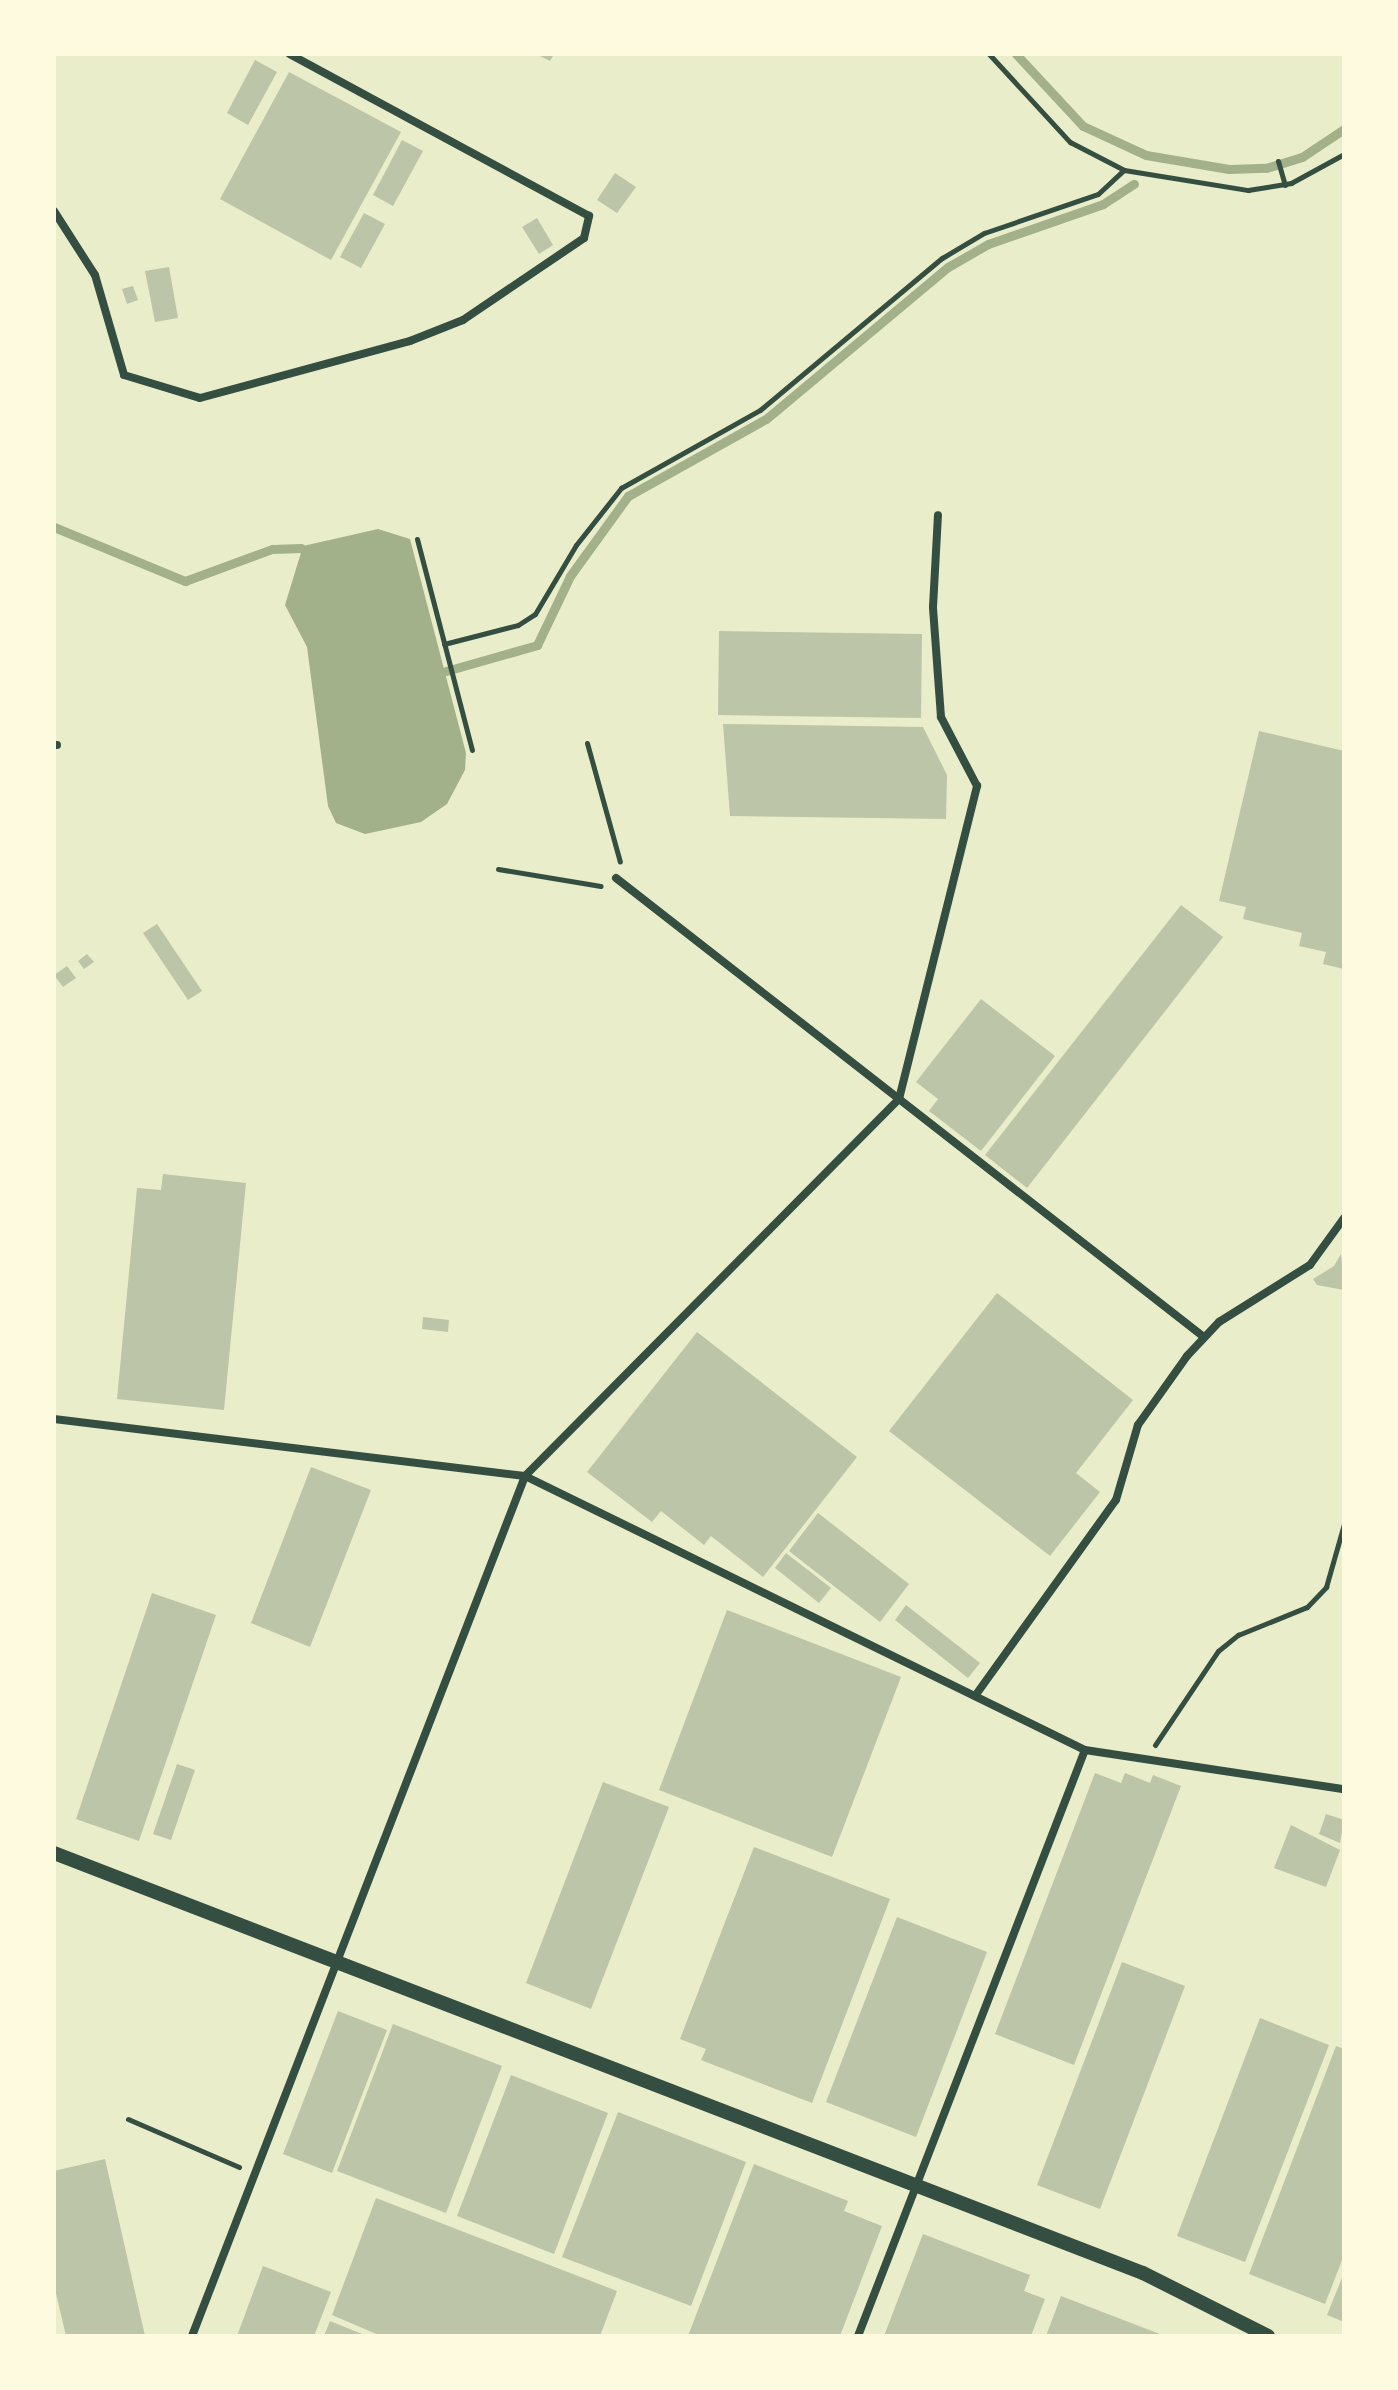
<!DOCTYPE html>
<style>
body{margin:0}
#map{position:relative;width:1398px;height:2390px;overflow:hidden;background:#e9edc9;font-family:"Noto Sans",sans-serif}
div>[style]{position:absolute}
.water>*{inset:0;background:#a3b18a}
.stream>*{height:9px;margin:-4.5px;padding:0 4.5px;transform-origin:4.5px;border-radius:4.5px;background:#a3b18a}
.building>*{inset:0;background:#bcc5a7}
.path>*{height:5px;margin:-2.5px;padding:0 2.5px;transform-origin:2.5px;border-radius:2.5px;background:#344e41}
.minor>*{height:8px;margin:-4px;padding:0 4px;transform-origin:4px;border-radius:4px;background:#344e41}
.tertiary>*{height:14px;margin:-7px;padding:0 7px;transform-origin:7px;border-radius:7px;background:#344e41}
span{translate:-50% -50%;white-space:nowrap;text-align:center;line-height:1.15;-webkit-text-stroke:7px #fefae0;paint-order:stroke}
.frame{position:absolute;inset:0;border:56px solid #fefae0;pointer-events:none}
</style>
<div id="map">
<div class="water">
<div style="clip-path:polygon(378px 529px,410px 539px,466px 753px,465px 770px,447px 804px,421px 822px,365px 834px,336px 823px,328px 806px,307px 647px,285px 605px,303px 546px)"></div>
</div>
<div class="stream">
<div style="left:1016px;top:54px;width:98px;rotate:47.1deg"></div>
<div style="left:1083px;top:126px;width:69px;rotate:24.7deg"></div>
<div style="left:1146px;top:155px;width:84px;rotate:9.6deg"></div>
<div style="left:1229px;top:169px;width:37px;rotate:-2deg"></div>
<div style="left:1266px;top:168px;width:38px;rotate:-17deg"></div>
<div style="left:1302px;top:157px;width:50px;rotate:-33.7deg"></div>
<div style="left:54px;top:527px;width:142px;rotate:22.4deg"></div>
<div style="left:185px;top:581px;width:93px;rotate:-20.2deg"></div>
<div style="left:272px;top:549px;width:29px;rotate:-2deg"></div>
<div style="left:446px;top:671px;width:95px;rotate:-15.9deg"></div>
<div style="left:537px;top:645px;width:76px;rotate:-64.4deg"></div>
<div style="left:570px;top:576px;width:99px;rotate:-54.1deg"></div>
<div style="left:628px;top:496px;width:158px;rotate:-29.2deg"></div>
<div style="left:766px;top:419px;width:237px;rotate:-39.9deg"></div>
<div style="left:948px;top:267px;width:46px;rotate:-29.9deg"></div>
<div style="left:988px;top:244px;width:122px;rotate:-19.2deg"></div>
<div style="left:1103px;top:204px;width:37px;rotate:-33deg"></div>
</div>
<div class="building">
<div style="clip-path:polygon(536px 54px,554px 54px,550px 61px)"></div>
<div style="clip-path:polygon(255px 60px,277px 72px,248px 125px,227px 113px)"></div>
<div style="clip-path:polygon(289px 72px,401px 132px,331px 260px,220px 199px)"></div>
<div style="clip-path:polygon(402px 140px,423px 151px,393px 206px,373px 195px)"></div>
<div style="clip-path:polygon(615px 173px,636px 187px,617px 213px,597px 200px)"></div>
<div style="clip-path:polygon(364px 213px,385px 224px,361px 268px,340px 257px)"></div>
<div style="clip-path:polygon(537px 218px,553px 245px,539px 254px,522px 227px)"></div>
<div style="clip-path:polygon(169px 267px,178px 318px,155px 322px,145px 271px)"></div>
<div style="clip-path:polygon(133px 286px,138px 300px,127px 304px,122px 289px)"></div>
<div style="clip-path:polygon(719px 631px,922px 634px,921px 718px,718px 715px)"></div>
<div style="clip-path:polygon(723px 724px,923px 727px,947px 775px,946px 819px,730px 816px)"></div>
<div style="clip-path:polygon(1259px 731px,1344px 751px,1344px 969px,1323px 964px,1326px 952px,1299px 946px,1302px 933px,1243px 919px,1246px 907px,1219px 901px)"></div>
<div style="clip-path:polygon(1181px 905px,1223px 937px,1027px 1188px,985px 1155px)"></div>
<div style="clip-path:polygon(157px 924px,202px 991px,188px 1000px,143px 933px)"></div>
<div style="clip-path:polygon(87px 954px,94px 962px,84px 969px,78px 961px)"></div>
<div style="clip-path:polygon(67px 966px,76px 978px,63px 987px,54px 975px)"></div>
<div style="clip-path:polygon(981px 999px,1055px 1056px,981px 1151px,929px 1111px,938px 1099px,916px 1082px)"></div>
<div style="clip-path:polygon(163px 1174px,246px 1183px,224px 1410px,117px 1399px,137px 1188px,161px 1190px)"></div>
<div style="clip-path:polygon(1341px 1254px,1344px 1290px,1317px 1285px,1313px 1279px,1334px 1266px)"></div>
<div style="clip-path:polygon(997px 1293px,1133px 1400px,1076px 1473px,1100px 1492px,1050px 1556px,889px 1431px)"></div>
<div style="clip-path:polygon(423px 1317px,449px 1320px,448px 1332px,422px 1329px)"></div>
<div style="clip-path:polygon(697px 1332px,857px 1457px,763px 1577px,711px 1536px,704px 1545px,661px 1511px,652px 1522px,587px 1472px)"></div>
<div style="clip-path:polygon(311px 1467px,371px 1490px,310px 1647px,251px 1623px)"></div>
<div style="clip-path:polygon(818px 1513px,909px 1584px,880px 1622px,789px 1551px)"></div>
<div style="clip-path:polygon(786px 1553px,831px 1588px,819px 1603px,775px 1568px)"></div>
<div style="clip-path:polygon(152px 1593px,216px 1615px,139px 1841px,76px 1819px)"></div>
<div style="clip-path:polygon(906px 1605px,980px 1663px,968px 1678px,895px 1620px)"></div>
<div style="clip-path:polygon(727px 1610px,901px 1677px,832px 1857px,659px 1790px)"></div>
<div style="clip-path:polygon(177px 1764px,195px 1770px,171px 1840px,153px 1834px)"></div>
<div style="clip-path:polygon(1095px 1773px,1121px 1783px,1125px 1773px,1150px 1783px,1153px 1775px,1181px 1786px,1074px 2065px,995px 2034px)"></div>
<div style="clip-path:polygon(603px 1782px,669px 1807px,591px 2009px,526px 1983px)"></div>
<div style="clip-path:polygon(1326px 1814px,1344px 1820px,1340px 1843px,1319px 1834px)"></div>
<div style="clip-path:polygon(1291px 1825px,1340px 1850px,1326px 1887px,1274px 1868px)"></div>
<div style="clip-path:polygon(754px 1847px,890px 1899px,812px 2103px,701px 2060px,706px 2049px,680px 2039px)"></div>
<div style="clip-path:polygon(897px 1917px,987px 1952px,916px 2137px,826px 2102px)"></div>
<div style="clip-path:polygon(1122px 1962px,1185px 1986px,1100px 2209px,1037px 2185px)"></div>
<div style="clip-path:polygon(338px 2011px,387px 2030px,332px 2173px,283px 2154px)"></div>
<div style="clip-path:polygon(1260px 2018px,1329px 2045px,1245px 2262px,1177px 2236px)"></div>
<div style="clip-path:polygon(393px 2024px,502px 2066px,446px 2213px,337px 2171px)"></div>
<div style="clip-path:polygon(1336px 2046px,1344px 2049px,1344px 2255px,1325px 2304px,1249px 2274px)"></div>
<div style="clip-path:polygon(511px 2075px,608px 2113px,554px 2254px,457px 2216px)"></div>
<div style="clip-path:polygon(618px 2112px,746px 2162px,691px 2306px,562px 2257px)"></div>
<div style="clip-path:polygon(105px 2159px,145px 2336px,66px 2336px,54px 2285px,54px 2171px)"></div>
<div style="clip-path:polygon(754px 2164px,848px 2201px,844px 2211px,882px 2226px,840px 2336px,688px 2336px)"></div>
<div style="clip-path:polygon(376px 2198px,617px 2291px,600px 2336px,381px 2336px,332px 2315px)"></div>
<div style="clip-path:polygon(923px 2234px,1030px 2275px,1024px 2291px,1045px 2299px,1031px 2336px,884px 2336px)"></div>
<div style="clip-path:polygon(263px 2266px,331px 2292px,314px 2336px,237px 2336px)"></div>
<div style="clip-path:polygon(1344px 2273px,1344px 2322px,1327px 2315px)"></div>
<div style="clip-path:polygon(1061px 2296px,1165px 2336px,1046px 2336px)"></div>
<div style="clip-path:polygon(330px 2321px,367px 2336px,324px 2336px)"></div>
</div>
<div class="path">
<div style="left:989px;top:54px;width:120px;rotate:47.4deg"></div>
<div style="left:1070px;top:142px;width:61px;rotate:27.4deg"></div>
<div style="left:1124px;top:170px;width:126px;rotate:9.2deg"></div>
<div style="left:1248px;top:190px;width:44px;rotate:-9.2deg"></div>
<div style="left:1291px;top:183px;width:60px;rotate:-28.7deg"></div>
<div style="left:1278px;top:161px;width:25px;rotate:74deg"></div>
<div style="left:417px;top:539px;width:218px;rotate:75.4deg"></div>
<div style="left:444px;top:644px;width:76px;rotate:-14.4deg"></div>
<div style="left:518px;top:625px;width:20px;rotate:-33deg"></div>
<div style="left:535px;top:614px;width:80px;rotate:-59.3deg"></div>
<div style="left:576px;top:545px;width:73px;rotate:-51.7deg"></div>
<div style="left:621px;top:488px;width:159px;rotate:-29.3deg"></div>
<div style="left:760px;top:410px;width:237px;rotate:-39.9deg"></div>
<div style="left:942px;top:258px;width:49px;rotate:-30.8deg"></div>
<div style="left:984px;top:233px;width:120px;rotate:-18.9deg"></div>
<div style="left:1098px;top:194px;width:35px;rotate:-43deg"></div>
<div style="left:587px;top:743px;width:123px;rotate:74.5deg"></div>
<div style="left:498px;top:869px;width:104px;rotate:9.4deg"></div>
<div style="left:1155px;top:1745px;width:113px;rotate:-56.2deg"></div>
<div style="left:1218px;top:1651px;width:26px;rotate:-39deg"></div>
<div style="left:1238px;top:1635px;width:74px;rotate:-22.1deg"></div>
<div style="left:1307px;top:1607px;width:28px;rotate:-46deg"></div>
<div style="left:1326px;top:1587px;width:66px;rotate:-74.1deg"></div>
<div style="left:128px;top:2119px;width:121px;rotate:23.4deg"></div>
</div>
<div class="minor">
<div style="left:54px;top:211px;width:76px;rotate:57.4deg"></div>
<div style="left:95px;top:275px;width:104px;rotate:73.8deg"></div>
<div style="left:124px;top:375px;width:79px;rotate:16.8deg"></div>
<div style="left:200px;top:398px;width:218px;rotate:-15.2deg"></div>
<div style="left:410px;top:341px;width:57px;rotate:-21.6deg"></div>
<div style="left:463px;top:320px;width:146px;rotate:-34.1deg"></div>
<div style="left:584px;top:238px;width:23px;rotate:-77deg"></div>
<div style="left:589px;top:216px;width:340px;rotate:-151.6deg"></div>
<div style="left:54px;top:745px;width:3px"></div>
<div style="left:616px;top:878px;width:746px;rotate:37.98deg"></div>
<div style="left:54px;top:1419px;width:474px;rotate:6.9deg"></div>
<div style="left:525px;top:1476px;width:623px;rotate:26.07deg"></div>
<div style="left:1085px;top:1750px;width:262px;rotate:8.6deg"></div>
<div style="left:975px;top:1696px;width:241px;rotate:-54.3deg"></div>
<div style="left:1116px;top:1500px;width:78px;rotate:-73.7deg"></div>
<div style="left:1138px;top:1425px;width:85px;rotate:-54.6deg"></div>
<div style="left:1187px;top:1356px;width:47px;rotate:-46.7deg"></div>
<div style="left:1219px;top:1322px;width:107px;rotate:-32.1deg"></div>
<div style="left:1310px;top:1265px;width:58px;rotate:-54.1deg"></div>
<div style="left:192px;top:2336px;width:922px;rotate:-68.83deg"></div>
<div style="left:525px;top:1476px;width:531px;rotate:-45.23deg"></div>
<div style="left:899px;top:1099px;width:323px;rotate:-76deg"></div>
<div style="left:977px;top:786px;width:78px;rotate:-117.6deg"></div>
<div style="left:941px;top:717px;width:110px;rotate:-94.2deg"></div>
<div style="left:933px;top:607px;width:92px;rotate:-86.9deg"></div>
<div style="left:858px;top:2336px;width:628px;rotate:-68.83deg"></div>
</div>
<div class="tertiary">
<div style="left:54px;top:1853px;width:1167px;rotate:21.09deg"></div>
<div style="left:1143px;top:2273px;width:140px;rotate:26.7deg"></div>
</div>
<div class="frame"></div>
</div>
